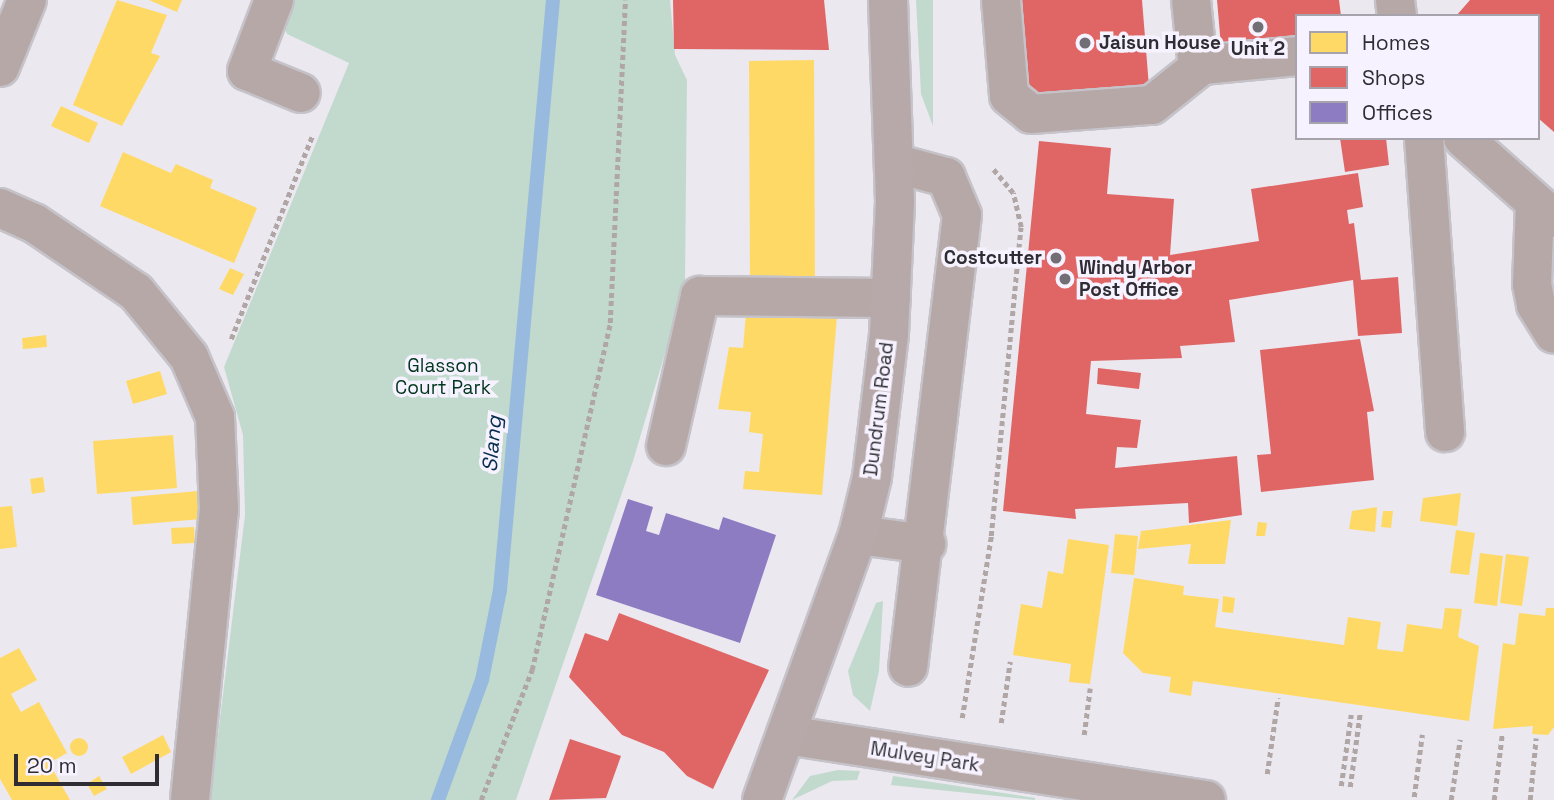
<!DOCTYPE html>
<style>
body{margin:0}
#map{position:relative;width:1554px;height:800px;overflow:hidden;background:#ebe8f0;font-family:"Space Grotesk",sans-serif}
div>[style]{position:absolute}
.green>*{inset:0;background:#c2dacd}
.homes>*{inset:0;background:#ffd966}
.round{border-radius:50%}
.shops>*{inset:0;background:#e06666}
.offices>*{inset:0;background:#8e7cc3}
.stream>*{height:14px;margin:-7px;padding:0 7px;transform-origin:7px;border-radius:7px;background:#98bade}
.path>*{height:4.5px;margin-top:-2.25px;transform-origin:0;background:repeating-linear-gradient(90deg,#b0a6a6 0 5px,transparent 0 8.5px)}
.roads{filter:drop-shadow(2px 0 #c5c3c9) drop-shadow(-2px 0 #c5c3c9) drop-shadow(0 2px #c5c3c9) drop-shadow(0 -2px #c5c3c9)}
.minor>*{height:38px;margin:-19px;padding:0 19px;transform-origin:19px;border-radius:19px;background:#b6a8a6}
.major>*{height:38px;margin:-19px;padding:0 19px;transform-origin:19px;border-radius:19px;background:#b7a9a9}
.dots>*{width:19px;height:19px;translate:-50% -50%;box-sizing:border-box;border:4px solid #f7f2ff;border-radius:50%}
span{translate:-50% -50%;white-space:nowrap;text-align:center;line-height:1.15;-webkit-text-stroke:7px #f7f2ff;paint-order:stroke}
.poi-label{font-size:19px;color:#2f2d33;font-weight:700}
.left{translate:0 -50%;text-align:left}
.right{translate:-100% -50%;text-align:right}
.park-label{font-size:19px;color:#00361c}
.street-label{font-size:19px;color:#2f2d33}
.water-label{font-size:21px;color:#072d4d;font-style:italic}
.legend{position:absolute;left:1295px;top:14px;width:245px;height:126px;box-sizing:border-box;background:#f7f2ff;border:2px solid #a7a3ad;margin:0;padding:9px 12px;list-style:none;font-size:21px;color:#2f2d33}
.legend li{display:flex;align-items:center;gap:14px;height:35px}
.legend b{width:35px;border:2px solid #a7a3ad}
.scale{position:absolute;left:14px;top:754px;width:145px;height:32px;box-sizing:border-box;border:4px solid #2f2d33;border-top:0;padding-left:9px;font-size:21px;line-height:24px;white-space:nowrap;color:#2f2d33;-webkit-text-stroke:5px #f7f2ff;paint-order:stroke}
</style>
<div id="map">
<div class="green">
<div style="clip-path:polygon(291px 0,670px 0,675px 55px,687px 80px,685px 286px,633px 461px,516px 800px,210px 800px,245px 515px,243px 435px,224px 367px,349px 63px,287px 34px,282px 22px)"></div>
<div style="clip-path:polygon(916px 0,933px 0,933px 126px,921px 94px)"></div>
<div style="clip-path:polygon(883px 601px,879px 671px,870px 711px,853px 695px,848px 671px,876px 603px)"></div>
<div style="clip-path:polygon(838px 770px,860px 771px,857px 780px,832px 781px,792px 800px,810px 776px)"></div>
<div style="clip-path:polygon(893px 776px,1035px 798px,1035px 800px,891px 785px)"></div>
</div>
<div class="homes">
<div style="clip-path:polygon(117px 0,167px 15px,151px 53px,160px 56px,122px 126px,73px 105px)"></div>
<div style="clip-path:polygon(149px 0,182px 0,177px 12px)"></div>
<div style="clip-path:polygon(814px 60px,815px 286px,750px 286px,749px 61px)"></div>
<div style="clip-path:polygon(61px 106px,98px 123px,89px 143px,51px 126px)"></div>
<div style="clip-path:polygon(123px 152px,171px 173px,176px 164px,213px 180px,210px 188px,257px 208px,234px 263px,100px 206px)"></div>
<div style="clip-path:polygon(230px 268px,244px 274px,233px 295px,219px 289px)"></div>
<div style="clip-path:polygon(747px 302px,838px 304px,822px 495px,743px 489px,745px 471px,759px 472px,763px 434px,749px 432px,751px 412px,718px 409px,729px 347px,743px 348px)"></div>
<div style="clip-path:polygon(46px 335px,47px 347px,23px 349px,22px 338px)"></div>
<div style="clip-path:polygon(160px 371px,167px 394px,133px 404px,126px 381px)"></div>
<div style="clip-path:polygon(173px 435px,177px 488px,97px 494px,93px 441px)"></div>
<div style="clip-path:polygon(43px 477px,45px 492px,32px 494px,30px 479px)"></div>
<div style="clip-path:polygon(198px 491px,201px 519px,133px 525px,131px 497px)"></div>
<div style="clip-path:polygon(1461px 493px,1457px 526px,1420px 521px,1423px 498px)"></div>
<div style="clip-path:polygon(12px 506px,17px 547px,0 549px,0 507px)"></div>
<div style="clip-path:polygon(1377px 507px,1375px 532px,1349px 529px,1352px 511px)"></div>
<div style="clip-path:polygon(1383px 511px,1393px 511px,1391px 528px,1381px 527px)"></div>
<div style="clip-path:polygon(1231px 520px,1225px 564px,1188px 564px,1191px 544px,1138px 549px,1141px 531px)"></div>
<div style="clip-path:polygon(1258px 522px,1267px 523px,1265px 536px,1256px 536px)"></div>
<div style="clip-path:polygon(194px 527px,195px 543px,172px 544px,171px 528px)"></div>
<div style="clip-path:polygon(1456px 530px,1475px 533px,1469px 575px,1450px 573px)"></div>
<div style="clip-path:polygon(1115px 534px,1138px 536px,1134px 575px,1111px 573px)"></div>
<div style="clip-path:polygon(1068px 539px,1109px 545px,1090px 684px,1069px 682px,1071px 664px,1013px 655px,1021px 604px,1042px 608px,1048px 571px,1063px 574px)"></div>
<div style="clip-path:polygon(1480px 553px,1503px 556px,1497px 606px,1474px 603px)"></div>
<div style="clip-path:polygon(1506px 554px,1529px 557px,1522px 606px,1500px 603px)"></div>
<div style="clip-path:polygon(1134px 578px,1184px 586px,1183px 595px,1219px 599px,1215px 627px,1344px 645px,1348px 617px,1381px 622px,1377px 649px,1403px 652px,1407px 624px,1442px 629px,1445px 608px,1462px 609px,1458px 637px,1479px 646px,1469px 721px,1193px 681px,1191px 696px,1169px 692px,1171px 677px,1143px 673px,1123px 653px)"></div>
<div style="clip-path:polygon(1223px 596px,1235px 598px,1233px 613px,1222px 612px)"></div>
<div style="clip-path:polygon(1546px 608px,1554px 608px,1554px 727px,1548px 735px,1532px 734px,1533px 726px,1493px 729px,1503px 643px,1515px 645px,1519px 613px,1545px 616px)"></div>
<div style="clip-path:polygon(19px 648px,37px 680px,11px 694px,21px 712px,39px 702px,67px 753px,49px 763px,70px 800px,12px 800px,0 779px,0 658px)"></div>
<div style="clip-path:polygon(163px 735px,171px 752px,131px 774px,122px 757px)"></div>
<div class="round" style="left:70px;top:738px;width:18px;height:18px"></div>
<div style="clip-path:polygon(99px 776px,107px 789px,94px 796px,87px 784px)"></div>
</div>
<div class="shops">
<div style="clip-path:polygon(673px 0,824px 0,829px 50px,674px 49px)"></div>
<div style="clip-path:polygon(1020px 0,1142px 0,1149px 87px,1028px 97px)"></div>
<div style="clip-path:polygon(1217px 0,1339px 0,1341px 16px,1297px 16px,1297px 39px,1221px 46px)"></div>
<div style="clip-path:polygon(1470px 0,1554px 0,1554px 132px,1538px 118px,1538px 16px,1456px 16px)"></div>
<div style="clip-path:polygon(1340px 138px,1386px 138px,1389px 165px,1345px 172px)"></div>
<div style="clip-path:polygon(1039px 141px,1111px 148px,1107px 194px,1174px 199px,1170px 255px,1259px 241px,1251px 189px,1358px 173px,1363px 207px,1347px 210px,1349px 224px,1354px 223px,1361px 280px,1398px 277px,1402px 333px,1358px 336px,1353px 280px,1229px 300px,1235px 342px,1180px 346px,1182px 358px,1091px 361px,1086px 414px,1141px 420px,1137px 448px,1117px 447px,1115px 468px,1237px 456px,1242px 515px,1189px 523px,1188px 503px,1075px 509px,1076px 519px,1003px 511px)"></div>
<div style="clip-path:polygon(1360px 339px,1374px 411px,1367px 412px,1374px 480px,1261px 492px,1257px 455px,1271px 454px,1260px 350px)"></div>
<div style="clip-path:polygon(1098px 368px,1141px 373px,1139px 389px,1097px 384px)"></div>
<div style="clip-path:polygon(619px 613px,769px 670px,713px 789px,687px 776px,664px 752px,622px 735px,569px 677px,585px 633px,608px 641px)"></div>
<div style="clip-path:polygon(570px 739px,621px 756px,606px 798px,549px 800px)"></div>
</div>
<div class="offices">
<div style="clip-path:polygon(628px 499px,653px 507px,646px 531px,659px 535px,666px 513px,719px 530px,723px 517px,776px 535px,740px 643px,596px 595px)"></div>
</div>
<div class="stream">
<div style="left:438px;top:800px;width:128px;rotate:-69.9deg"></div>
<div style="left:482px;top:680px;width:92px;rotate:-78.7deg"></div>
<div style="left:500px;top:590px;width:592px;rotate:-84.87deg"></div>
</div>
<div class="path">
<div style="left:231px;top:339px;width:219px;rotate:-68.2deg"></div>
<div style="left:962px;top:718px;width:184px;rotate:-80.9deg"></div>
<div style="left:991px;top:536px;width:310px;rotate:-84.5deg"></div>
<div style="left:1021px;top:227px;width:35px;rotate:-103deg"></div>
<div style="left:1013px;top:193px;width:31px;rotate:-130deg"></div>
<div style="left:1001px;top:723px;width:62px;rotate:-81.6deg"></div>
<div style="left:1084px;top:735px;width:47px;rotate:-82.7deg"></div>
<div style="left:1267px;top:774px;width:77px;rotate:-81.8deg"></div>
<div style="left:1341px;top:786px;width:72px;rotate:-82deg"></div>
<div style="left:1350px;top:787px;width:75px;rotate:-82.3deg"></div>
<div style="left:1414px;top:797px;width:63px;rotate:-82.6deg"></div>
<div style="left:481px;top:800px;width:140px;rotate:-68.6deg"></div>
<div style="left:532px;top:670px;width:356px;rotate:-77.3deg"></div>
<div style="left:610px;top:323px;width:323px;rotate:-87.3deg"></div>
<div style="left:1451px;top:800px;width:61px;rotate:-81.5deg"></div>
<div style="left:1494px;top:800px;width:65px;rotate:-83deg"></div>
<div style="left:1530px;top:800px;width:62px;rotate:-84.5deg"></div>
</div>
<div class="roads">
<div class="minor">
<div style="left:274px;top:0;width:76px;rotate:110.8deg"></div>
<div style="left:247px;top:71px;width:58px;rotate:22.2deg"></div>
<div style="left:1001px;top:0;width:96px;rotate:85.2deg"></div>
<div style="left:1009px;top:96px;width:28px;rotate:39deg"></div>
<div style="left:1031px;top:114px;width:121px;rotate:-4.3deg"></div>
<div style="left:1152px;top:105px;width:64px;rotate:-38.7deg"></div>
<div style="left:1202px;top:65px;width:95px;rotate:-5.4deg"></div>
<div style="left:1191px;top:0;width:68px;rotate:84.1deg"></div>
<div style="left:1395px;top:0;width:16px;rotate:83deg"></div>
<div style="left:0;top:67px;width:72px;rotate:-68.1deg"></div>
<div style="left:1424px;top:138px;width:295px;rotate:85.9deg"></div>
<div style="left:1463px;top:138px;width:120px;rotate:41.6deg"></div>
<div style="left:894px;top:163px;width:54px;rotate:15.1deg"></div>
<div style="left:946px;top:177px;width:41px;rotate:67.2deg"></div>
<div style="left:962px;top:215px;width:455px;rotate:96.8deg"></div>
<div style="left:1535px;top:203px;width:81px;rotate:92.1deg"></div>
<div style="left:1532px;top:284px;width:21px;rotate:79deg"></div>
<div style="left:1536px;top:305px;width:34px;rotate:58deg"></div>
<div style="left:0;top:208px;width:37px;rotate:24deg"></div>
<div style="left:34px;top:223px;width:123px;rotate:34.1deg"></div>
<div style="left:136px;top:292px;width:84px;rotate:50.8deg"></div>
<div style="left:189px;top:357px;width:65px;rotate:66.6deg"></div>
<div style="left:215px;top:417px;width:92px;rotate:87.5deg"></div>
<div style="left:219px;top:509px;width:292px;rotate:95.7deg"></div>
<div style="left:666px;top:446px;width:154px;rotate:-77.2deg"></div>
<div style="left:700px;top:296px;width:191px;rotate:0.6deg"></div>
<div style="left:858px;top:535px;width:69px;rotate:7.5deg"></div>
<div style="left:786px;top:735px;width:425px;rotate:8.8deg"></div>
</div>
<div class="major">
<div style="left:762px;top:800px;width:282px;rotate:-70.1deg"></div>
<div style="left:858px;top:535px;width:60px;rotate:-76.4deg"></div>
<div style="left:872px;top:477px;width:144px;rotate:-83.2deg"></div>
<div style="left:889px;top:334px;width:133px;rotate:-87.4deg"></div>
<div style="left:895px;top:201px;width:201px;rotate:-92deg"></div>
</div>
</div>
<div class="dots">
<div style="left:1258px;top:27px;background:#716e75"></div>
<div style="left:1085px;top:43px;background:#716e75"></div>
<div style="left:1056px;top:258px;background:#716e75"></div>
<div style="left:1065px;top:279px;background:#716e75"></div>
</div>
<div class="poi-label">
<span class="left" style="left:1099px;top:43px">Jaisun House</span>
<span style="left:1258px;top:49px">Unit 2</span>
<span class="right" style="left:1042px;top:258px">Costcutter</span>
<span class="left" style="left:1079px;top:279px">Windy Arbor<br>Post Office</span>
</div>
<div class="park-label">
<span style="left:443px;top:377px">Glasson<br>Court Park</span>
</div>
<div class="street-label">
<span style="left:879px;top:409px;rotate:-83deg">Dundrum Road</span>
<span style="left:925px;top:757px;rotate:9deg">Mulvey Park</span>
</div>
<div class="water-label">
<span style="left:492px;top:444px;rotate:-85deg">Slang</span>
</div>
<ul class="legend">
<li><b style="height:19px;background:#ffd966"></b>Homes</li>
<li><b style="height:19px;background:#e06666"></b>Shops</li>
<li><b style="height:19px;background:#8e7cc3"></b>Offices</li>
</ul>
<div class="scale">20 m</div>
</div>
